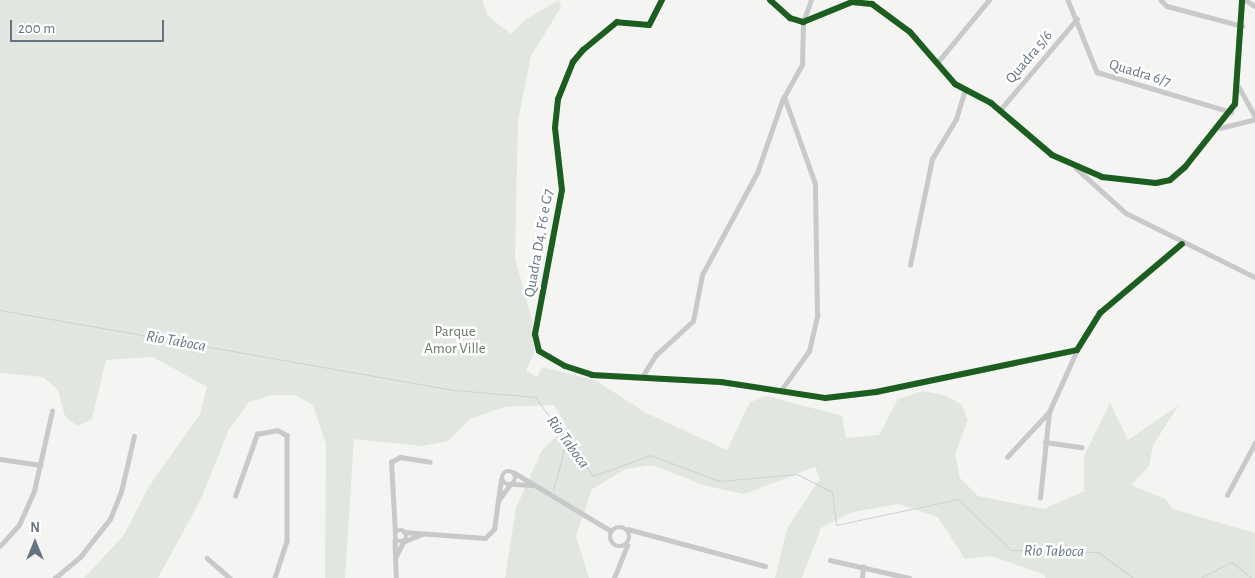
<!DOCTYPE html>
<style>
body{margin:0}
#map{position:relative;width:1255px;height:578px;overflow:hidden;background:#f4f4f2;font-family:"Alegreya Sans",sans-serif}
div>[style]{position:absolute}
.green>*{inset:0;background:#e2e6e0}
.stream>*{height:1px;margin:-0.5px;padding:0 0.5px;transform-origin:0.5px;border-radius:0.5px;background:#cad2d5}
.minor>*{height:4.5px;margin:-2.25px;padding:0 2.25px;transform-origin:2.25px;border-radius:2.25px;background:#c8c9ca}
.minor>.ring{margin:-2.25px;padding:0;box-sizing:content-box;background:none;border:4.5px solid #c8c9ca;border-radius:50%}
.cycleway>*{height:6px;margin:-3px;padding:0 3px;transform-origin:3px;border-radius:3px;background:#1b5e20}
span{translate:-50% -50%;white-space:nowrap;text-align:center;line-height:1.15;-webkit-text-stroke:5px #fff;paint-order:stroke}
.street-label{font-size:15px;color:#657381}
.park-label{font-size:15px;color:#667964}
.water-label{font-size:16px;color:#61747f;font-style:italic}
.north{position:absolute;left:10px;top:518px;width:50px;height:50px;-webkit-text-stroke:4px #fff;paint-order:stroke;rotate:0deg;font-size:14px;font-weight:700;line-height:20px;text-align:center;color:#657381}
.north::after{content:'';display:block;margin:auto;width:18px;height:22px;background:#657381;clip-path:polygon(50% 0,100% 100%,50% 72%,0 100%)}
.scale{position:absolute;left:10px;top:20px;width:154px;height:22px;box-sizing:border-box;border:2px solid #657381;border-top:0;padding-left:6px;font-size:15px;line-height:18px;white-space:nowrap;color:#657381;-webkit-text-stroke:4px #fff;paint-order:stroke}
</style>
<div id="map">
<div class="green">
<div style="clip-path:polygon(0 0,482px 0,488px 16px,511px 34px,525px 20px,559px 0,561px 7px,531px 56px,518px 120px,515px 258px,533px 324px,534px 353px,526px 371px,537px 377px,542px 367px,595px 380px,646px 413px,727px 450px,750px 402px,767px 396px,842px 416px,846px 438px,879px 435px,898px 399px,923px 391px,943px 395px,961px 404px,968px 420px,955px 454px,960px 478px,978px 496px,1044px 509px,1084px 491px,1084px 456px,1110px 403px,1128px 440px,1179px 405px,1153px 445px,1149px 466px,1131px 485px,1165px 499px,1173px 509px,1255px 533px,1255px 578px,1045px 578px,1046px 575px,991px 556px,965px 559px,938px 517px,898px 504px,853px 512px,821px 528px,802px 578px,775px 578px,787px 529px,820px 478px,815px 467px,744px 494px,706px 486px,652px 465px,626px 469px,592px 489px,576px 536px,589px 578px,505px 578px,516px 508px,542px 450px,567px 427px,554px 405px,504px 407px,470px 419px,448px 441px,422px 446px,354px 439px,345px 578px,325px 578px,326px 444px,313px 405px,295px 395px,272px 395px,249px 402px,229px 429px,200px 501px,158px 578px,84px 578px,124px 535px,148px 488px,200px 414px,207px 387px,153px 357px,106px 360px,92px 419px,77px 426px,65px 416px,58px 390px,43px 377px,0 373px)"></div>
</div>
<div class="stream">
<div style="left:0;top:310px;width:462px;rotate:10deg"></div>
<div style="left:455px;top:390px;width:80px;rotate:5deg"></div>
<div style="left:535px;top:397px;width:98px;rotate:53.7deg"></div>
<div style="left:593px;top:476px;width:61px;rotate:-20.2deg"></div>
<div style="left:650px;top:455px;width:74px;rotate:20.6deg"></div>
<div style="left:719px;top:481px;width:78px;rotate:-5.1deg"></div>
<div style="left:797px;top:474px;width:39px;rotate:27deg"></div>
<div style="left:832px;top:492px;width:33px;rotate:83deg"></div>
<div style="left:836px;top:525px;width:125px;rotate:-12deg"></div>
<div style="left:958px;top:499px;width:74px;rotate:43.9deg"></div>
<div style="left:1011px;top:550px;width:87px;rotate:1.3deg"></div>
<div style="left:1098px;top:552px;width:44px;rotate:36.6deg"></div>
<div style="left:553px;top:491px;width:51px;rotate:-75.1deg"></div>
<div style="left:1200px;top:578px;width:36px;rotate:-27deg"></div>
<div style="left:1232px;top:562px;width:25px;rotate:40deg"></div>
</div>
<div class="minor">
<div style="left:662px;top:0;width:28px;rotate:117deg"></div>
<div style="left:649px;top:25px;width:32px;rotate:-175deg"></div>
<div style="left:617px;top:22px;width:44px;rotate:140.5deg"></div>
<div style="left:583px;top:50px;width:16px;rotate:130deg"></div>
<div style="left:573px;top:62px;width:40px;rotate:112deg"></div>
<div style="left:558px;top:99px;width:29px;rotate:96deg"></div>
<div style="left:555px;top:128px;width:62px;rotate:83.6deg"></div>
<div style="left:562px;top:190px;width:147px;rotate:100.6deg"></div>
<div style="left:535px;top:334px;width:17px;rotate:77deg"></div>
<div style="left:539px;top:351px;width:30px;rotate:30deg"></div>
<div style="left:565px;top:366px;width:28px;rotate:18deg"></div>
<div style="left:592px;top:375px;width:129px;rotate:3.1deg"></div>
<div style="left:721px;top:382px;width:105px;rotate:8.7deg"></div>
<div style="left:825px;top:398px;width:51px;rotate:-6.7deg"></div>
<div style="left:876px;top:392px;width:205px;rotate:-11.8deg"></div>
<div style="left:1077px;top:350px;width:44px;rotate:-58.1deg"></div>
<div style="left:1100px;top:313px;width:107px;rotate:-40.1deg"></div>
<div style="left:770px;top:0;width:27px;rotate:42deg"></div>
<div style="left:790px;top:18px;width:14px;rotate:17deg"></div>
<div style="left:803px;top:22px;width:53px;rotate:-22.2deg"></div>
<div style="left:852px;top:2px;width:20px;rotate:6deg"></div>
<div style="left:872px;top:4px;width:47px;rotate:36.4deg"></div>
<div style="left:910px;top:32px;width:69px;rotate:49.1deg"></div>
<div style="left:955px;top:84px;width:41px;rotate:27.8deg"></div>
<div style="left:991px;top:103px;width:80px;rotate:40.4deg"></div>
<div style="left:1052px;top:155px;width:55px;rotate:23.7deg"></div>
<div style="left:1102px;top:177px;width:54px;rotate:6.3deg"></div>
<div style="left:1156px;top:183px;width:14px;rotate:-12deg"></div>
<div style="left:1170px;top:180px;width:20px;rotate:-41deg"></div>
<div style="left:1185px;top:167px;width:80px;rotate:-51.6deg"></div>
<div style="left:1235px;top:104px;width:104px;rotate:-86.1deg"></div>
<div style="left:1068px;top:0;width:78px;rotate:68.1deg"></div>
<div style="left:1097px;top:72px;width:140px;rotate:16.6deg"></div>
<div style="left:1161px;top:0;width:8px;rotate:45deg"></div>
<div style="left:1167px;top:6px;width:78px;rotate:14.9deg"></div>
<div style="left:1245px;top:0;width:12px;rotate:31deg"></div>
<div style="left:937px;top:63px;width:82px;rotate:-50.5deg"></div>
<div style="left:1239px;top:87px;width:33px;rotate:61deg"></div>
<div style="left:1000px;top:110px;width:119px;rotate:-49.8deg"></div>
<div style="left:1220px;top:128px;width:36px;rotate:-14deg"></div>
<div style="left:1076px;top:168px;width:67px;rotate:42deg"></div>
<div style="left:1126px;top:213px;width:144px;rotate:26.4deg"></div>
<div style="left:910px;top:265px;width:108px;rotate:-78.3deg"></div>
<div style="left:932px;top:159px;width:47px;rotate:-59deg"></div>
<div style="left:956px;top:119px;width:30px;rotate:-73deg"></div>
<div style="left:642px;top:377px;width:26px;rotate:-58deg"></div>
<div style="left:656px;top:355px;width:50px;rotate:-42.6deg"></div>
<div style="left:693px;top:321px;width:47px;rotate:-78.9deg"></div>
<div style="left:702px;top:275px;width:116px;rotate:-61.7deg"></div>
<div style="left:757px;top:173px;width:79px;rotate:-70.9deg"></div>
<div style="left:782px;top:389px;width:47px;rotate:-54.6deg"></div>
<div style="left:809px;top:351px;width:37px;rotate:-77deg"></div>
<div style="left:817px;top:315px;width:131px;rotate:-90.9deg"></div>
<div style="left:815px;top:184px;width:92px;rotate:-109.6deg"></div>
<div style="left:784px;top:97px;width:38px;rotate:-61deg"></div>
<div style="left:802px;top:64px;width:42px;rotate:-88.6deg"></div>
<div style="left:803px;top:22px;width:23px;rotate:-70deg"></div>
<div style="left:1045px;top:442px;width:37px;rotate:8deg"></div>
<div style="left:1007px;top:457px;width:62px;rotate:-47deg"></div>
<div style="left:1049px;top:412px;width:68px;rotate:-65.7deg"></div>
<div style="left:0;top:459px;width:41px;rotate:8.3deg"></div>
<div class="ring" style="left:502px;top:471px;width:9.5px;height:9.5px"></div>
<div style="left:513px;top:472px;width:114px;rotate:31deg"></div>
<div style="left:513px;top:484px;width:21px;rotate:3deg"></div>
<div style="left:1227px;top:495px;width:59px;rotate:-61.7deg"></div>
<div style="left:235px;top:496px;width:66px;rotate:-70.5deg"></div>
<div style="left:257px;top:434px;width:20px;rotate:-11deg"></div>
<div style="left:277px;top:430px;width:11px;rotate:27deg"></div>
<div style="left:287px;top:435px;width:106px;rotate:90deg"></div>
<div style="left:287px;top:541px;width:39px;rotate:108deg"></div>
<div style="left:1040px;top:498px;width:86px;rotate:-84deg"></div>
<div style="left:498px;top:501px;width:19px;rotate:-54deg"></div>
<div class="ring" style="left:610px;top:527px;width:15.5px;height:15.5px"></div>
<div style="left:628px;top:529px;width:142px;rotate:15.1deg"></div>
<div class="ring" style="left:395px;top:530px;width:7.5px;height:7.5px"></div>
<div style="left:404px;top:532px;width:81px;rotate:4.2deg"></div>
<div style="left:485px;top:538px;width:13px;rotate:-45deg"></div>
<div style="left:494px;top:529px;width:50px;rotate:-82deg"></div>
<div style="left:395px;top:533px;width:71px;rotate:-93.2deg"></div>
<div style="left:391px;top:462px;width:10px;rotate:-29deg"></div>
<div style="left:400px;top:457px;width:30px;rotate:9deg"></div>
<div style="left:395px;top:540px;width:38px;rotate:88deg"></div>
<div style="left:405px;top:541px;width:18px;rotate:-22deg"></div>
<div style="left:0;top:546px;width:28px;rotate:-48deg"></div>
<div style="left:19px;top:525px;width:37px;rotate:-66deg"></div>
<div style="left:34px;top:491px;width:82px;rotate:-77.3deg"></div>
<div style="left:207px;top:558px;width:30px;rotate:41deg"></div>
<div style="left:395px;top:558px;width:18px;rotate:-63deg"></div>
<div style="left:830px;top:560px;width:81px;rotate:12.8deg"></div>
<div style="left:55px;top:578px;width:33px;rotate:-40deg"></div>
<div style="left:80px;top:557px;width:48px;rotate:-51.7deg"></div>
<div style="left:110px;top:519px;width:29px;rotate:-68deg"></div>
<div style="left:121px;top:492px;width:57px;rotate:-76.9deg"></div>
<div style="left:614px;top:578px;width:35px;rotate:-68deg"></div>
<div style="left:862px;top:578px;width:11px;rotate:-85deg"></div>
</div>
<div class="cycleway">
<div style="left:662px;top:0;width:28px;rotate:117deg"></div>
<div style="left:649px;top:25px;width:32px;rotate:-175deg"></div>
<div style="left:617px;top:22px;width:44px;rotate:140.5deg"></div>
<div style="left:583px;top:50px;width:16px;rotate:130deg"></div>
<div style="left:573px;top:62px;width:40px;rotate:112deg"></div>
<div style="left:558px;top:99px;width:29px;rotate:96deg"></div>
<div style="left:555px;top:128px;width:62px;rotate:83.6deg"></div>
<div style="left:562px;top:190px;width:147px;rotate:100.6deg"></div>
<div style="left:535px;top:334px;width:17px;rotate:77deg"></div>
<div style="left:539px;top:351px;width:30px;rotate:30deg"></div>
<div style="left:565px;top:366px;width:28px;rotate:18deg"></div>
<div style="left:592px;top:375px;width:129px;rotate:3.1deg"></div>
<div style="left:721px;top:382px;width:105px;rotate:8.7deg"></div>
<div style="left:825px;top:398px;width:51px;rotate:-6.7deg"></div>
<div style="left:876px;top:392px;width:205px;rotate:-11.8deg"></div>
<div style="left:1077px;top:350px;width:44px;rotate:-58.1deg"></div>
<div style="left:1100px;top:313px;width:107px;rotate:-40.1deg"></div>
<div style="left:770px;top:0;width:27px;rotate:42deg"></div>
<div style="left:790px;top:18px;width:14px;rotate:17deg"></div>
<div style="left:803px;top:22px;width:53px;rotate:-22.2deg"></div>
<div style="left:852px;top:2px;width:20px;rotate:6deg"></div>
<div style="left:872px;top:4px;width:47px;rotate:36.4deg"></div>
<div style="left:910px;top:32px;width:69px;rotate:49.1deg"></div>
<div style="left:955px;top:84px;width:41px;rotate:27.8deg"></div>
<div style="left:991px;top:103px;width:80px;rotate:40.4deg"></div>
<div style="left:1052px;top:155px;width:55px;rotate:23.7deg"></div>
<div style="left:1102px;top:177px;width:54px;rotate:6.3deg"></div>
<div style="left:1156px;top:183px;width:14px;rotate:-12deg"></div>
<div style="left:1170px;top:180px;width:20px;rotate:-41deg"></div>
<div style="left:1185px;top:167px;width:80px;rotate:-51.6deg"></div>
<div style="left:1235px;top:104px;width:104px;rotate:-86.1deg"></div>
</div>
<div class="street-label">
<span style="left:1029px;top:57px;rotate:-50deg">Quadra 5/6</span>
<span style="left:1140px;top:73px;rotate:17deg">Quadra 6/7</span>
<span style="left:539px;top:243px;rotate:-80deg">Quadra D4, F6 e G7</span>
</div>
<div class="park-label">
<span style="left:455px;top:340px">Parque<br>Amor Ville</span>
</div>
<div class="water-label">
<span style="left:176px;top:341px;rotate:10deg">Rio Taboca</span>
<span style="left:568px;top:442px;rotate:54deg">Rio Taboca</span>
<span style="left:1054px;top:551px;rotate:1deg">Rio Taboca</span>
</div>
<div class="north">N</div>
<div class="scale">200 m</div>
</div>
